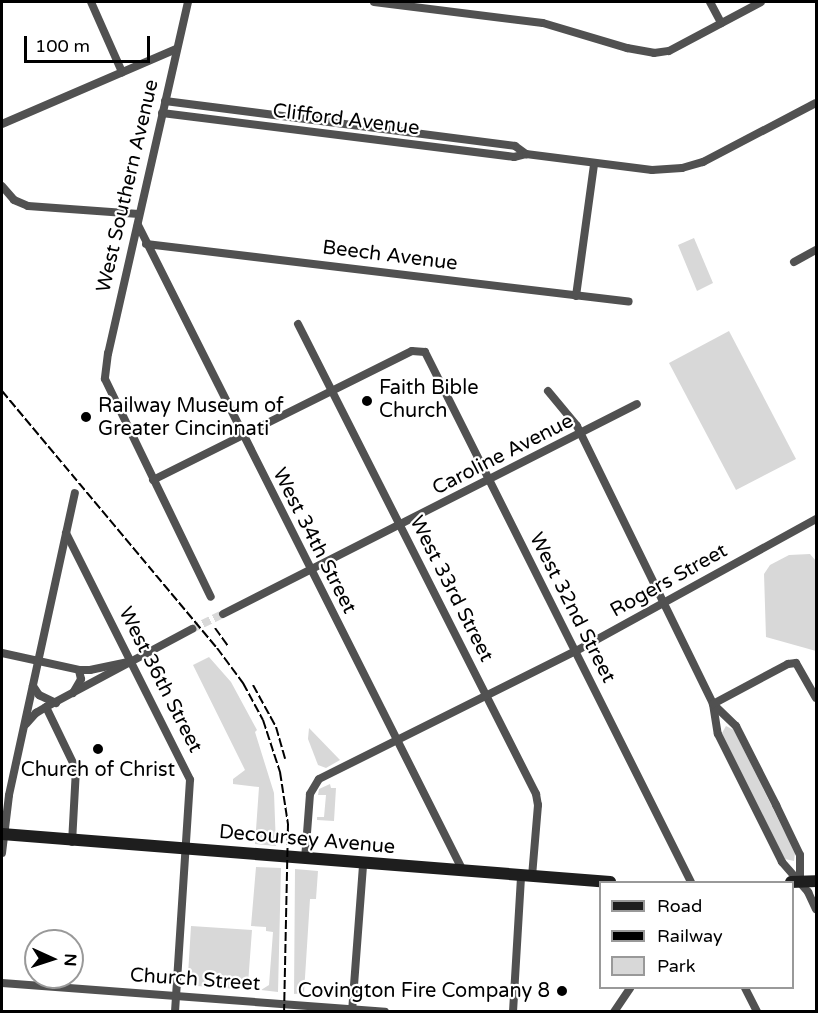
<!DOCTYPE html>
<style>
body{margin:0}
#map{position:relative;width:818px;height:1013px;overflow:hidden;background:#fff;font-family:"Varela Round",sans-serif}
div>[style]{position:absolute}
.green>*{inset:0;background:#d8d8d8}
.street-tunnel>*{height:8px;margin-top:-4px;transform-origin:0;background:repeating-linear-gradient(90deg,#d9d9d9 0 8px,transparent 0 12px)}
.street>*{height:8px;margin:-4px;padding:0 4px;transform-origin:4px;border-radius:4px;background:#515151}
.secondary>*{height:12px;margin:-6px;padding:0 6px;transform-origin:6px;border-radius:6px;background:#1e1e1e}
.rail>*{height:2px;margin-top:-1px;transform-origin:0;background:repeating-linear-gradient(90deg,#000 0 9px,transparent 0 12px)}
.dots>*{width:16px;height:16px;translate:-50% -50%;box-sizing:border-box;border:3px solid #fff;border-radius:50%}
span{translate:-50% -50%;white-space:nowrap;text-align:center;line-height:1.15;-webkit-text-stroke:4.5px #fff;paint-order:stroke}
.street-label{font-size:20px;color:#000}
.poi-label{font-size:20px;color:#000}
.left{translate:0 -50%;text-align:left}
.right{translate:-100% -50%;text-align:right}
.frame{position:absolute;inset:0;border:3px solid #000;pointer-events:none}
.legend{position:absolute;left:599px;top:881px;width:195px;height:108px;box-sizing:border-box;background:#fff;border:2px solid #999;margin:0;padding:8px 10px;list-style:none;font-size:18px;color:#000}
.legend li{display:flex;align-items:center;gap:12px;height:30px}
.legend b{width:30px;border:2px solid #999}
.north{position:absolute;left:24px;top:929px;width:60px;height:60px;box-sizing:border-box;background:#fff;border:2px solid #999;border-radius:50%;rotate:93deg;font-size:16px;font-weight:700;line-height:24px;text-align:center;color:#000}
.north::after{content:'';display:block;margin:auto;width:21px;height:27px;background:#000;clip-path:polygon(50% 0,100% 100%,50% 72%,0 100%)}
.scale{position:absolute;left:24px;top:36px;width:126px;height:27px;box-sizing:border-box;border:3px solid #000;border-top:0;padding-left:8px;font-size:18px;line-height:21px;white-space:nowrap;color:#000;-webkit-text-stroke:4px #fff;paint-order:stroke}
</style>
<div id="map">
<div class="green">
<div style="clip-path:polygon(694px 238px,713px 283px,697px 291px,678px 245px)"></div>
<div style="clip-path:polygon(729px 331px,796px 459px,736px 490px,669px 363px)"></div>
<div style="clip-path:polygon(810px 554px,816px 561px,816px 651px,766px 637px,764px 574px,770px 565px,789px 555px)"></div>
<div style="clip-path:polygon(209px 657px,231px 682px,257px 730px,255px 732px,274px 793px,276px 846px,255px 844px,259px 787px,233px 784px,233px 779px,245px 770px,193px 665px)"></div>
<div style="clip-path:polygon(726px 726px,734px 730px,795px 853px,794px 861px,785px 859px,722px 733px)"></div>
<div style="clip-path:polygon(309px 728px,340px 760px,326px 768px,318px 765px,308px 739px)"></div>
<div style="clip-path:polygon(330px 784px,331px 788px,336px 788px,334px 821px,317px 820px,317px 817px,324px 817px,326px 795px,318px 795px,319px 789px)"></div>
<div style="clip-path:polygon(256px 867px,281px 868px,278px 992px,261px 990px,269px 985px,273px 932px,266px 931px,266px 927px,251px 926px)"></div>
<div style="clip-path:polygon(295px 869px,318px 871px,316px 899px,310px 899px,304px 993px,294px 994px)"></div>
<div style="clip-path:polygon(191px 926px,252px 930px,248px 984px,255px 990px,246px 989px,246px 982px,239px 982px,238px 989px,197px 986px,195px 978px,188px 975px)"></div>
</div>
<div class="street-tunnel">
<div style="left:192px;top:629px;width:34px;rotate:-26deg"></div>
</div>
<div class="street">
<div style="left:91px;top:2px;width:77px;rotate:66.1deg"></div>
<div style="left:188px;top:2px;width:360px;rotate:102.8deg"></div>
<div style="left:108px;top:353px;width:26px;rotate:97deg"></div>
<div style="left:105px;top:379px;width:242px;rotate:64.1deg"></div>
<div style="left:374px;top:2px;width:170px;rotate:7.1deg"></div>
<div style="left:543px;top:23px;width:88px;rotate:16.6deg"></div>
<div style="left:627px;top:48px;width:27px;rotate:10deg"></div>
<div style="left:654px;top:53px;width:15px;rotate:-8deg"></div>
<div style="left:669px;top:51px;width:104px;rotate:-28deg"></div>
<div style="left:710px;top:2px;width:24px;rotate:62deg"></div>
<div style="left:165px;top:101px;width:353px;rotate:7.3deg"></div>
<div style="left:515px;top:146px;width:14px;rotate:36deg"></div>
<div style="left:162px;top:113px;width:355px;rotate:7.1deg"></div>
<div style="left:514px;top:157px;width:12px;rotate:-14deg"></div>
<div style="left:526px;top:154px;width:127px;rotate:7.2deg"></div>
<div style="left:652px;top:170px;width:30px;rotate:-4deg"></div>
<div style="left:682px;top:168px;width:22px;rotate:-16deg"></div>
<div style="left:703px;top:162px;width:127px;rotate:-27.6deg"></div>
<div style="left:2px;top:124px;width:189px;rotate:-23.3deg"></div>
<div style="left:2px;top:186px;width:18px;rotate:49deg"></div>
<div style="left:14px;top:200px;width:15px;rotate:23deg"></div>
<div style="left:28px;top:206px;width:111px;rotate:4.1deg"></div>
<div style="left:138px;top:225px;width:723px;rotate:63.29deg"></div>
<div style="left:146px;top:244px;width:486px;rotate:6.8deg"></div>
<div style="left:794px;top:262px;width:25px;rotate:-29deg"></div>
<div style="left:576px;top:296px;width:133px;rotate:-82.2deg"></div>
<div style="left:298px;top:324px;width:527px;rotate:63.14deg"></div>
<div style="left:536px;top:794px;width:11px;rotate:80deg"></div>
<div style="left:538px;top:805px;width:72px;rotate:94.8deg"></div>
<div style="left:548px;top:391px;width:45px;rotate:50.4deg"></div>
<div style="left:577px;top:426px;width:309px;rotate:63.9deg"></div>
<div style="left:713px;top:704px;width:30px;rotate:81deg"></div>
<div style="left:718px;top:734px;width:143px;rotate:63.4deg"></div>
<div style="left:782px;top:862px;width:40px;rotate:49deg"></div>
<div style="left:808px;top:892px;width:19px;rotate:65deg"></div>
<div style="left:153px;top:480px;width:289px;rotate:-26.5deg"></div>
<div style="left:412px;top:351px;width:13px;rotate:4deg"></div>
<div style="left:425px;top:352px;width:593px;rotate:63.35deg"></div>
<div style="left:66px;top:533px;width:276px;rotate:63.3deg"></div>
<div style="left:190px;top:780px;width:232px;rotate:93.7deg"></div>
<div style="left:223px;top:614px;width:464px;rotate:-26.9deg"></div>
<div style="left:2px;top:653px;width:79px;rotate:12.4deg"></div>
<div style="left:79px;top:670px;width:11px"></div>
<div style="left:90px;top:670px;width:38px;rotate:-12deg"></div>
<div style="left:33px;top:686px;width:11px;rotate:56deg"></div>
<div style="left:39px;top:695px;width:19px;rotate:25deg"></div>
<div style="left:73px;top:693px;width:16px;rotate:-60deg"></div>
<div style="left:81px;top:679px;width:9px;rotate:-103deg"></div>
<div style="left:713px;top:704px;width:32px;rotate:44deg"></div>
<div style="left:736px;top:726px;width:89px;rotate:63.1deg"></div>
<div style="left:776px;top:805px;width:55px;rotate:64.4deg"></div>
<div style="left:800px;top:855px;width:27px;rotate:90deg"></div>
<div style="left:713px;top:704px;width:85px;rotate:-28.1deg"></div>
<div style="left:788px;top:664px;width:8px;rotate:-7deg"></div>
<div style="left:796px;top:663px;width:40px;rotate:60.3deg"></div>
<div style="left:46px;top:707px;width:69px;rotate:64.2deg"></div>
<div style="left:76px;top:769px;width:73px;rotate:93.1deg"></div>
<div style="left:26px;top:724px;width:15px;rotate:-48deg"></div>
<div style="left:36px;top:713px;width:12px;rotate:-31deg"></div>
<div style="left:46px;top:707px;width:166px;rotate:-28.1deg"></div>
<div style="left:2px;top:853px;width:58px;rotate:-83.1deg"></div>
<div style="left:9px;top:795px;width:309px;rotate:-77.7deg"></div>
<div style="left:305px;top:859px;width:65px;rotate:-85.6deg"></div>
<div style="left:310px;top:794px;width:17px;rotate:-59deg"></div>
<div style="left:319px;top:779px;width:287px;rotate:-26.5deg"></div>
<div style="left:576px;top:651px;width:274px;rotate:-28.8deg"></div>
<div style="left:2px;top:983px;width:384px;rotate:4.3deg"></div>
<div style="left:745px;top:988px;width:27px;rotate:63deg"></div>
<div style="left:352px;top:1012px;width:148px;rotate:-85.7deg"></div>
<div style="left:513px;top:1012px;width:136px;rotate:-86.6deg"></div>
<div style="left:614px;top:1012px;width:29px;rotate:-56deg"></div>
</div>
<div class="secondary">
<div style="left:2px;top:834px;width:610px;rotate:4.51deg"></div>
<div style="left:791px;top:882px;width:25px;rotate:-2deg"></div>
</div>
<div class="rail">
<div style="left:2px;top:391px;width:335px;rotate:50.1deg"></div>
<div style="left:217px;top:648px;width:44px;rotate:53.4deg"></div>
<div style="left:243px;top:683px;width:42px;rotate:61.6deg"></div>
<div style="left:263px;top:720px;width:55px;rotate:71.9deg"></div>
<div style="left:280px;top:772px;width:53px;rotate:81.3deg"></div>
<div style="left:288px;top:824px;width:188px;rotate:91.2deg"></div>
<div style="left:215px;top:628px;width:22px;rotate:54deg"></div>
<div style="left:253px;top:685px;width:48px;rotate:61.3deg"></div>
<div style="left:276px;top:727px;width:33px;rotate:74deg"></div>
</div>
<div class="dots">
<div style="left:367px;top:401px;background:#000"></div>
<div style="left:86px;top:417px;background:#000"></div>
<div style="left:98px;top:749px;background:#000"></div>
<div style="left:562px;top:991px;background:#000"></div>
</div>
<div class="street-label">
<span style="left:346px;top:120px;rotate:7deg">Clifford Avenue</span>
<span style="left:128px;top:186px;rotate:-77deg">West Southern Avenue</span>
<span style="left:390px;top:256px;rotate:7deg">Beech Avenue</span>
<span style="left:503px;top:455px;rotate:-27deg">Caroline Avenue</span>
<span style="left:314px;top:541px;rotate:63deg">West 34th Street</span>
<span style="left:669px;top:581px;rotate:-29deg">Rogers Street</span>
<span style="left:451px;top:589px;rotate:63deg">West 33rd Street</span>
<span style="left:572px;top:608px;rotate:63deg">West 32nd Street</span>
<span style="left:160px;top:680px;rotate:63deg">West 36th Street</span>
<span style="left:307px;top:840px;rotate:5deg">Decoursey Avenue</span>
<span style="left:195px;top:980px;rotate:4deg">Church Street</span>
</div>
<div class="poi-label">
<span class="left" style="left:379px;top:400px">Faith Bible<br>Church</span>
<span class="left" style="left:98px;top:418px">Railway Museum of<br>Greater Cincinnati</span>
<span style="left:98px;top:770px">Church of Christ</span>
<span class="right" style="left:550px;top:991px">Covington Fire Company 8</span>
</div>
<div class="frame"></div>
<ul class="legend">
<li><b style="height:8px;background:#1e1e1e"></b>Road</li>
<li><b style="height:8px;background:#000"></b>Railway</li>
<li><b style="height:16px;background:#d8d8d8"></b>Park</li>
</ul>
<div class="north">N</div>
<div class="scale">100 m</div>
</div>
